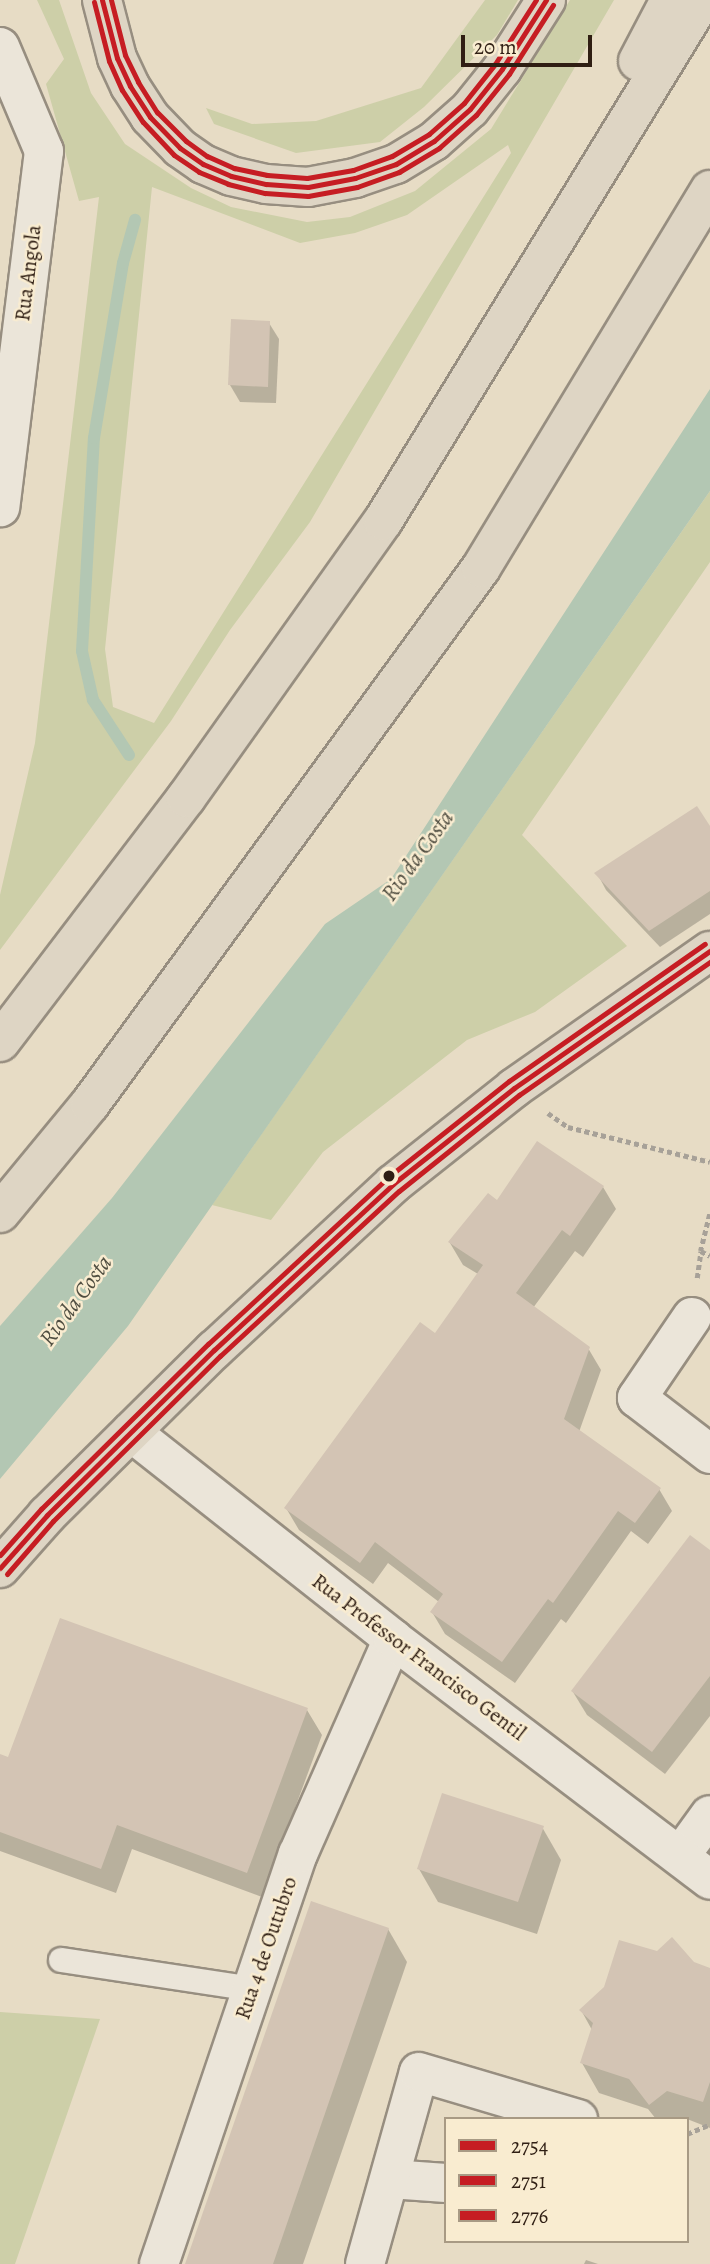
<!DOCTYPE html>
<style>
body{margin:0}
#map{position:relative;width:710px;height:2264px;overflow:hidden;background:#e7dcc5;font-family:Alegreya,serif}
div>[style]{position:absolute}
.green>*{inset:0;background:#cdcfa8}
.water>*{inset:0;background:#b3c7b3}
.shadow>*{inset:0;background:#0003}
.stream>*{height:12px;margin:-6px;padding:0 6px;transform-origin:6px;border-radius:6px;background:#b3c7b3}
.building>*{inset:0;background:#d3c4b4}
.path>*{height:4.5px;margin-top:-2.25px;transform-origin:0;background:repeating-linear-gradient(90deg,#a7a198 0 5px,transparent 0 8.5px)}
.roads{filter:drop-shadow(2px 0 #978e80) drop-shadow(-2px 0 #978e80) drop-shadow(0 2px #978e80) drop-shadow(0 -2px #978e80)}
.lane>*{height:24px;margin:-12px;padding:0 12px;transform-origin:12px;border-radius:12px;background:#ebe5d9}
.street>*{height:38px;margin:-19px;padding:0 19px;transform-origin:19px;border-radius:19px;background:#ebe5d9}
.secondary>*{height:38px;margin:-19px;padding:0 19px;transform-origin:19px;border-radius:19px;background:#ebe5d9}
.primary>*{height:38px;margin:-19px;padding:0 19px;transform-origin:19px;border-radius:19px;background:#ded5c4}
.highway>*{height:38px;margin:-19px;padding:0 19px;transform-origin:19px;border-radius:19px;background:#ded5c4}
.bus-1>*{height:5px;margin:-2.5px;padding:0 2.5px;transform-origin:2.5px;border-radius:2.5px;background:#c61d23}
.bus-2>*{height:5px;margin:-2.5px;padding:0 2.5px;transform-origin:2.5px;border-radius:2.5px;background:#c61d23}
.bus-3>*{height:5px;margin:-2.5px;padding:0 2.5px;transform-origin:2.5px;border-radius:2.5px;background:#c61d23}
.dots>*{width:19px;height:19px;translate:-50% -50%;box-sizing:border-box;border:4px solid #f9ecd0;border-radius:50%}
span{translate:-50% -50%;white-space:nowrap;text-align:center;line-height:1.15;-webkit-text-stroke:5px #f9ecd0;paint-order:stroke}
.street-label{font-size:21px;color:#2f1e13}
.water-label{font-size:23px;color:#504e41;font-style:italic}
.legend{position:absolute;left:444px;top:2117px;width:245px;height:126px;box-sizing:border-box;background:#f9ecd0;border:2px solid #a89a84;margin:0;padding:9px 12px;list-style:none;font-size:21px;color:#2f1e13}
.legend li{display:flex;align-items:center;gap:14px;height:35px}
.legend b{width:35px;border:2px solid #a89a84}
.scale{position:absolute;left:461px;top:35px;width:131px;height:32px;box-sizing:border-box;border:4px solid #2f1e13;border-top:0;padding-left:9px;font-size:21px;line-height:24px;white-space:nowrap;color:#2f1e13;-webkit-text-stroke:5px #f9ecd0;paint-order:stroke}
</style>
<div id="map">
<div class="green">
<div style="clip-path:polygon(evenodd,37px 0,59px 0,91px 93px,125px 144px,191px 188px,231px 207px,307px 222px,350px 217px,415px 191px,491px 129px,570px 0,614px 0,310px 522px,230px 630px,171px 721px,0 950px,0 895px,35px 743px,99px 197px,79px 201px,46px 84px,64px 59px,37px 0,508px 145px,511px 153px,154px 723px,113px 707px,105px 649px,152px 187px,300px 243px,355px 233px,407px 215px,508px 145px)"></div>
<div style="clip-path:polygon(485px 0,518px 0,497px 35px,424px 107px,380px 142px,296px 153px,214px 124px,206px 108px,252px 124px,316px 121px,421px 88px)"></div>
<div style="clip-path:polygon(710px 491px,710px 562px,522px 835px,627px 946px,535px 1012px,467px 1040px,323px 1152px,271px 1220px,212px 1205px)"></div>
<div style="clip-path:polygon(0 2012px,100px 2019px,15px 2264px,0 2264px)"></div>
</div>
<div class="water">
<div style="clip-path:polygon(710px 389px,710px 491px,128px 1326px,0 1479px,0 1326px,112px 1198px,325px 924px,391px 879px)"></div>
</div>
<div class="shadow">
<div style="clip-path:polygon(269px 323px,279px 339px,276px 403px,240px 402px,230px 385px)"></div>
<div style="clip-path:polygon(710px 829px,710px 914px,660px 947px,606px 890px,597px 873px)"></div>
<div style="clip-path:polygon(603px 1187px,616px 1209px,583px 1257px,575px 1251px,533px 1308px,588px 1348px,601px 1370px,579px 1432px,659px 1489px,672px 1511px,648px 1544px,631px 1531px,566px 1623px,561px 1619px,515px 1683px,445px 1634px,432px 1612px,439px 1602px,388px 1563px,373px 1584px,299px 1530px,286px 1508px,436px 1335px,478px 1274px,463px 1265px,450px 1243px,497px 1202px)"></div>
<div style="clip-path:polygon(710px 1553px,710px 1716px,665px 1774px,587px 1715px,573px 1692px)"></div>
<div style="clip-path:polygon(307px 1710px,322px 1735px,262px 1897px,132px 1849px,116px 1893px,0 1851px,0 1756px,9px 1760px)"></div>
<div style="clip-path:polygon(542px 1827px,561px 1860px,537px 1934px,438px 1902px,419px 1869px)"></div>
<div style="clip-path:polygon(388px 1929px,407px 1962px,303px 2264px,188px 2264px)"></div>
<div style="clip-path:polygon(693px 1964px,710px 1969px,710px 2128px,687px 2119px,656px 2119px,648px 2109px,599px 2093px,582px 2063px,592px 2030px,581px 2010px)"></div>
<div style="clip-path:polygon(586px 2260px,598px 2264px,584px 2264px)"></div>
</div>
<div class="stream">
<div style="left:129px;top:755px;width:66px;rotate:-123.2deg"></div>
<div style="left:93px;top:700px;width:50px;rotate:-102.7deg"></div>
<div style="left:82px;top:651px;width:213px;rotate:-86.8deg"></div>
<div style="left:94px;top:438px;width:177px;rotate:-80.6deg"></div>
<div style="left:123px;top:263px;width:45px;rotate:-74.4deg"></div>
</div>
<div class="building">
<div style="clip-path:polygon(231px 319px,270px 321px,268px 387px,228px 385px)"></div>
<div style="clip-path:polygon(697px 806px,710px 826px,710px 891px,649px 931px,594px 873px)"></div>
<div style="clip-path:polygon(537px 1141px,604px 1186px,570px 1236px,562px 1230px,516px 1293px,590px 1347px,564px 1419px,661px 1488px,635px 1523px,618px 1511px,553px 1603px,548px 1599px,502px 1662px,430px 1612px,443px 1594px,375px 1542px,360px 1563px,284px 1508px,420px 1322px,435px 1333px,483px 1265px,448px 1242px,488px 1193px,497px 1200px)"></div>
<div style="clip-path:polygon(690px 1535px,710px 1550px,710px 1676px,652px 1752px,571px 1691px)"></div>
<div style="clip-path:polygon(60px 1618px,308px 1708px,247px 1873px,117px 1825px,101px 1869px,0 1832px,0 1754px,8px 1757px)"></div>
<div style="clip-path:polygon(442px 1793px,544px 1826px,518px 1902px,417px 1869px)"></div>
<div style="clip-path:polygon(311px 1901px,389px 1928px,273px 2264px,185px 2264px)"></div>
<div style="clip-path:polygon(672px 1937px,694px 1962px,710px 1968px,710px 2082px,703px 2102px,667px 2091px,649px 2105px,629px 2079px,580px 2063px,593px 2023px,579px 2010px,604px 1987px,619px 1940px,657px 1951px)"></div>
</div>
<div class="path">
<div style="left:548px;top:1113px;width:24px;rotate:35deg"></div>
<div style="left:568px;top:1127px;width:146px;rotate:13.8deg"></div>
<div style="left:710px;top:1214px;width:38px;rotate:104deg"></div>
<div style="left:701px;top:1251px;width:10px;rotate:29deg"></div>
<div style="left:697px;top:1278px;width:27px;rotate:-82deg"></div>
<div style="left:687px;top:2134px;width:25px;rotate:-23deg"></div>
</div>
<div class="roads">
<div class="lane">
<div style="left:61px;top:1960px;width:193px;rotate:8.6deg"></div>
</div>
<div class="street">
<div style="left:0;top:47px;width:113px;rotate:67.1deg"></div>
<div style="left:44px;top:151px;width:359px;rotate:97deg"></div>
<div style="left:692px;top:1317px;width:98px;rotate:124.2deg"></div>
<div style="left:637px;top:1398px;width:92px;rotate:37.5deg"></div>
<div style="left:681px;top:1855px;width:49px;rotate:-54.1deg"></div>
<div style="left:390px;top:2179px;width:56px;rotate:4.1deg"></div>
<div style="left:159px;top:2264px;width:433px;rotate:-71.3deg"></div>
<div style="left:298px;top:1854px;width:235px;rotate:-66.2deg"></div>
<div style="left:365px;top:2264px;width:199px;rotate:-74.3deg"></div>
<div style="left:419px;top:2072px;width:166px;rotate:16.5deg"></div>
</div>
<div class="secondary">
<div style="left:131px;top:1432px;width:334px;rotate:38.3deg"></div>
<div style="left:393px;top:1639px;width:398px;rotate:37.2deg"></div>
</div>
<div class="primary">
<div style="left:102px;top:0;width:60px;rotate:75.5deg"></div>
<div style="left:117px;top:58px;width:31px;rotate:65deg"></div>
<div style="left:130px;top:86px;width:37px;rotate:57deg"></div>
<div style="left:150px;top:117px;width:43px;rotate:45.9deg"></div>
<div style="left:180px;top:148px;width:28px;rotate:35deg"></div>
<div style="left:203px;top:164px;width:30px;rotate:23deg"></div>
<div style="left:231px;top:176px;width:36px;rotate:13deg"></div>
<div style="left:266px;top:184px;width:42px;rotate:4.1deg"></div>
<div style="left:308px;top:187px;width:48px;rotate:-10.8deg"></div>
<div style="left:355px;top:178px;width:43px;rotate:-18.9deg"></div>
<div style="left:396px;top:164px;width:44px;rotate:-31.2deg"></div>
<div style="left:434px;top:141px;width:48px;rotate:-41.6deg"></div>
<div style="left:470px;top:109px;width:51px;rotate:-51.3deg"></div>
<div style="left:502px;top:69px;width:82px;rotate:-57.5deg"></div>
<div style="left:0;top:1568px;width:71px;rotate:-48.4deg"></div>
<div style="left:47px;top:1515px;width:235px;rotate:-44.7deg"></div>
<div style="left:214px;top:1350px;width:244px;rotate:-42.8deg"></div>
<div style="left:393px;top:1184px;width:154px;rotate:-38.4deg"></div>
<div style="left:514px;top:1088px;width:239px;rotate:-35deg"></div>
</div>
<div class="highway">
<div style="left:638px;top:61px;width:69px;rotate:-62.3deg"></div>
<div style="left:0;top:1042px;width:307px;rotate:-52.7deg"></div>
<div style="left:186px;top:798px;width:340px;rotate:-54.6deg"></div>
<div style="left:383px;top:521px;width:611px;rotate:-58.52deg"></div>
<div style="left:0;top:1213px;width:141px;rotate:-50.5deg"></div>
<div style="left:90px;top:1104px;width:663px;rotate:-53.89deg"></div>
<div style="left:481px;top:568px;width:442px;rotate:-58.8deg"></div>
</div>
</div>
<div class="bus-1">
<div style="left:102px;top:0;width:60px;rotate:75.5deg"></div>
<div style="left:117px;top:58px;width:31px;rotate:65deg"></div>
<div style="left:130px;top:86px;width:37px;rotate:57deg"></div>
<div style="left:150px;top:117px;width:43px;rotate:45.9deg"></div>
<div style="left:180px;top:148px;width:28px;rotate:35deg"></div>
<div style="left:203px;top:164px;width:30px;rotate:23deg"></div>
<div style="left:231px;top:176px;width:36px;rotate:13deg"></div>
<div style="left:266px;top:184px;width:42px;rotate:4.1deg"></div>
<div style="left:308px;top:187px;width:48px;rotate:-10.8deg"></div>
<div style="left:355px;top:178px;width:43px;rotate:-18.9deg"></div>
<div style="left:396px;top:164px;width:44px;rotate:-31.2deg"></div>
<div style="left:434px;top:141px;width:48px;rotate:-41.6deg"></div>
<div style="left:470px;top:109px;width:51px;rotate:-51.3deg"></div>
<div style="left:502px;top:69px;width:82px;rotate:-57.5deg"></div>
<div style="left:0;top:1568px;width:71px;rotate:-48.4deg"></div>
<div style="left:47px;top:1515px;width:235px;rotate:-44.7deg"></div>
<div style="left:214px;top:1350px;width:244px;rotate:-42.8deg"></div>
<div style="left:393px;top:1184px;width:154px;rotate:-38.4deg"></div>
<div style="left:514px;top:1088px;width:239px;rotate:-35deg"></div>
</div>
<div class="bus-2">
<div style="left:94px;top:2px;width:61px;rotate:75.7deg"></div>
<div style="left:109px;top:61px;width:32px;rotate:66deg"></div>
<div style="left:122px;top:90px;width:38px;rotate:57deg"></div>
<div style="left:143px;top:122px;width:45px;rotate:46.8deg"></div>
<div style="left:174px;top:155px;width:30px;rotate:34deg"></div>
<div style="left:199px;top:172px;width:31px;rotate:22deg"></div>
<div style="left:228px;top:184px;width:38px;rotate:14deg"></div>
<div style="left:265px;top:193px;width:43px;rotate:4deg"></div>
<div style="left:308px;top:196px;width:50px;rotate:-10.4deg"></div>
<div style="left:357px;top:187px;width:45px;rotate:-19.7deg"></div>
<div style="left:399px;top:172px;width:47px;rotate:-31deg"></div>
<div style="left:439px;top:148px;width:50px;rotate:-41.7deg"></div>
<div style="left:476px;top:115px;width:53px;rotate:-51.2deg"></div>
<div style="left:509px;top:74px;width:82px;rotate:-57.5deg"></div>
<div style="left:7px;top:1574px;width:70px;rotate:-49deg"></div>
<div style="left:53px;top:1521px;width:235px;rotate:-44.7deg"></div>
<div style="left:220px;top:1356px;width:243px;rotate:-42.7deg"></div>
<div style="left:399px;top:1191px;width:154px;rotate:-38.7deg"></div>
<div style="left:519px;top:1095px;width:233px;rotate:-34.9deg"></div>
</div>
<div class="bus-3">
<div style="left:111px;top:0;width:57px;rotate:75.7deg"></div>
<div style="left:125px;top:55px;width:30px;rotate:64deg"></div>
<div style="left:138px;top:82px;width:36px;rotate:58deg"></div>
<div style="left:157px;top:112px;width:41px;rotate:45deg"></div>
<div style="left:186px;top:141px;width:26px;rotate:36deg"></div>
<div style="left:207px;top:156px;width:30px;rotate:24deg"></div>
<div style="left:234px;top:168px;width:34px;rotate:12deg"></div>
<div style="left:267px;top:175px;width:40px;rotate:4.3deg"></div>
<div style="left:307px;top:178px;width:47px;rotate:-9.9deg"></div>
<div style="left:353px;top:170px;width:41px;rotate:-19.7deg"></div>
<div style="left:392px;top:156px;width:43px;rotate:-30.7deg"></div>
<div style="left:429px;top:134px;width:47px;rotate:-41.5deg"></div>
<div style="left:464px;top:103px;width:50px;rotate:-51.5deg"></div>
<div style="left:495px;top:64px;width:76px;rotate:-57.4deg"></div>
<div style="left:0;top:1555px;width:62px;rotate:-48.3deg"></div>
<div style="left:41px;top:1509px;width:235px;rotate:-44.7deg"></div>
<div style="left:208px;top:1344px;width:244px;rotate:-42.8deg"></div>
<div style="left:387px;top:1178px;width:156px;rotate:-38.5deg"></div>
<div style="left:509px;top:1081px;width:239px;rotate:-35deg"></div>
</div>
<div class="dots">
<div style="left:389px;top:1176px;background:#2f1e13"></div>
</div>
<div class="street-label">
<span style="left:28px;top:273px;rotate:-83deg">Rua Angola</span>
<span style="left:419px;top:1657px;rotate:37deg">Rua Professor Francisco Gentil</span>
<span style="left:266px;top:1948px;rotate:-71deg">Rua 4 de Outubro</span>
</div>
<div class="water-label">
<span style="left:418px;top:856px;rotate:-54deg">Rio da Costa</span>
<span style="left:76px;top:1301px;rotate:-54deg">Rio da Costa</span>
</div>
<ul class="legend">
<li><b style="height:9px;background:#c61d23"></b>2754</li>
<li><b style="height:9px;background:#c61d23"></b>2751</li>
<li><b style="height:9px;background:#c61d23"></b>2776</li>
</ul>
<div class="scale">20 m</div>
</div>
